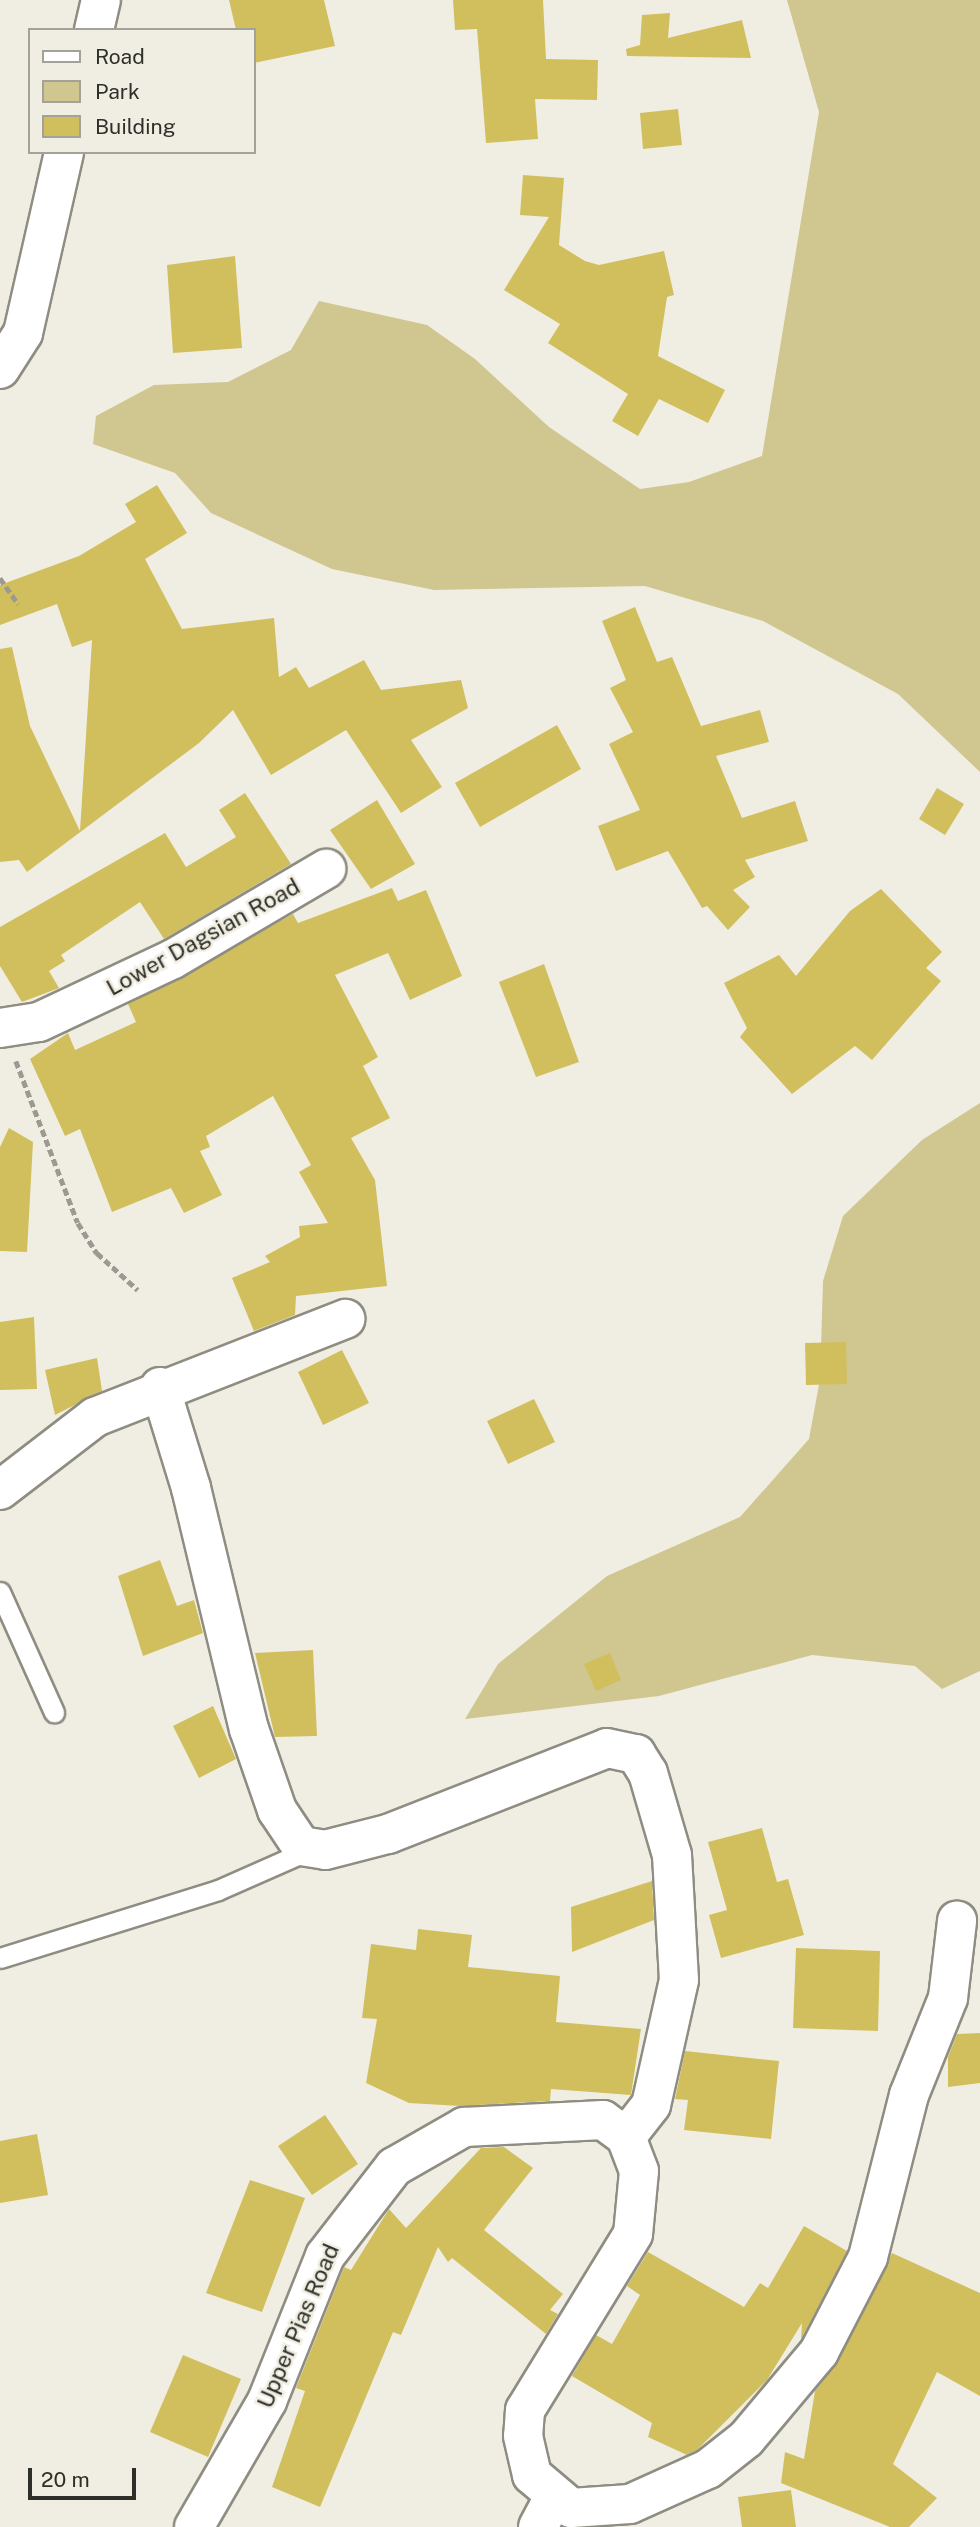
<!DOCTYPE html>
<style>
body{margin:0}
#map{position:relative;width:980px;height:2527px;overflow:hidden;background:#f0eee2;font-family:"Public Sans",sans-serif}
div>[style]{position:absolute}
.green>*{inset:0;background:#d0c690}
.building>*{inset:0;background:#d1bf5e}
.path>*{height:4.5px;margin-top:-2.25px;transform-origin:0;background:repeating-linear-gradient(90deg,#9b9991 0 7px,transparent 0 10.5px)}
.roads{filter:drop-shadow(2px 0 #8f8d82) drop-shadow(-2px 0 #8f8d82) drop-shadow(0 2px #8f8d82) drop-shadow(0 -2px #8f8d82)}
.service>*{height:19px;margin:-9.5px;padding:0 9.5px;transform-origin:9.5px;border-radius:9.5px;background:#fff}
.minor>*{height:38px;margin:-19px;padding:0 19px;transform-origin:19px;border-radius:19px;background:#fff}
span{translate:-50% -50%;white-space:nowrap;text-align:center;line-height:1.15;-webkit-text-stroke:5px #f0eee2;paint-order:stroke}
.street-label{font-size:23px;color:#2f2f2a}
.legend{position:absolute;left:28px;top:28px;width:228px;height:126px;box-sizing:border-box;background:#f0eee2;border:2px solid #a3a298;margin:0;padding:9px 12px;list-style:none;font-size:21px;color:#2f2f2a}
.legend li{display:flex;align-items:center;gap:14px;height:35px}
.legend b{width:35px;border:2px solid #a3a298}
.scale{position:absolute;left:28px;top:2468px;width:108px;height:32px;box-sizing:border-box;border:4px solid #2f2f2a;border-top:0;padding-left:9px;font-size:21px;line-height:24px;white-space:nowrap;color:#2f2f2a;-webkit-text-stroke:5px #f0eee2;paint-order:stroke}
</style>
<div id="map">
<div class="green">
<div style="clip-path:polygon(787px 0,980px 0,980px 772px,898px 694px,763px 621px,645px 586px,434px 590px,332px 569px,211px 513px,175px 473px,93px 444px,96px 416px,154px 385px,228px 382px,291px 350px,319px 301px,427px 325px,475px 359px,549px 427px,640px 489px,689px 482px,762px 456px,819px 112px)"></div>
<div style="clip-path:polygon(980px 1103px,980px 1671px,942px 1689px,915px 1666px,812px 1655px,659px 1696px,465px 1719px,498px 1664px,607px 1576px,740px 1517px,809px 1439px,820px 1379px,823px 1281px,843px 1216px,922px 1140px)"></div>
</div>
<div class="building">
<div style="clip-path:polygon(229px 0,324px 0,335px 46px,254px 63px,254px 30px,236px 30px)"></div>
<div style="clip-path:polygon(453px 0,543px 0,546px 59px,598px 60px,597px 100px,535px 99px,538px 139px,486px 143px,477px 29px,455px 30px)"></div>
<div style="clip-path:polygon(670px 13px,668px 38px,742px 20px,751px 58px,627px 56px,626px 49px,640px 45px,642px 15px)"></div>
<div style="clip-path:polygon(678px 109px,682px 145px,643px 149px,640px 113px)"></div>
<div style="clip-path:polygon(523px 175px,564px 178px,559px 245px,585px 261px,599px 265px,664px 251px,674px 295px,667px 297px,658px 356px,725px 390px,708px 423px,659px 399px,638px 436px,612px 421px,628px 394px,548px 343px,560px 324px,504px 290px,549px 217px,520px 215px)"></div>
<div style="clip-path:polygon(235px 256px,242px 348px,173px 353px,167px 265px)"></div>
<div style="clip-path:polygon(157px 485px,187px 533px,145px 559px,182px 629px,274px 618px,279px 677px,296px 667px,309px 688px,364px 660px,381px 690px,461px 680px,468px 708px,411px 740px,442px 787px,401px 813px,346px 730px,271px 775px,233px 710px,199px 743px,27px 872px,19px 860px,0 862px,0 649px,12px 647px,30px 726px,80px 831px,92px 640px,72px 647px,57px 604px,0 625px,0 585px,79px 556px,136px 522px,125px 504px)"></div>
<div style="clip-path:polygon(635px 607px,657px 662px,672px 657px,701px 726px,760px 710px,769px 742px,716px 756px,742px 818px,795px 801px,808px 841px,745px 860px,755px 877px,733px 890px,750px 907px,728px 930px,707px 906px,702px 908px,668px 851px,616px 871px,598px 826px,640px 810px,609px 744px,633px 732px,610px 688px,626px 680px,602px 621px)"></div>
<div style="clip-path:polygon(557px 725px,581px 769px,480px 827px,455px 783px)"></div>
<div style="clip-path:polygon(937px 788px,964px 804px,945px 835px,919px 819px)"></div>
<div style="clip-path:polygon(245px 793px,291px 864px,164px 939px,140px 902px,61px 955px,65px 961px,49px 971px,59px 988px,22px 1002px,0 966px,0 927px,165px 833px,186px 867px,236px 837px,219px 810px)"></div>
<div style="clip-path:polygon(377px 800px,415px 864px,371px 889px,330px 830px)"></div>
<div style="clip-path:polygon(392px 888px,398px 901px,426px 890px,462px 976px,410px 1000px,388px 953px,335px 975px,378px 1057px,363px 1066px,390px 1118px,351px 1138px,375px 1180px,387px 1286px,296px 1296px,295px 1315px,254px 1331px,232px 1278px,270px 1262px,265px 1256px,300px 1237px,299px 1226px,328px 1223px,299px 1172px,311px 1165px,273px 1096px,206px 1136px,210px 1147px,200px 1151px,222px 1195px,184px 1213px,171px 1188px,112px 1212px,80px 1129px,65px 1136px,30px 1059px,68px 1033px,75px 1050px,136px 1022px,128px 1004px,293px 914px,298px 923px)"></div>
<div style="clip-path:polygon(881px 889px,942px 952px,926px 968px,941px 981px,872px 1060px,855px 1046px,792px 1094px,740px 1037px,747px 1028px,724px 983px,779px 955px,796px 976px,850px 911px)"></div>
<div style="clip-path:polygon(544px 964px,579px 1062px,536px 1077px,499px 982px)"></div>
<div style="clip-path:polygon(9px 1128px,33px 1142px,27px 1252px,0 1251px,0 1147px)"></div>
<div style="clip-path:polygon(34px 1317px,37px 1389px,0 1390px,0 1322px)"></div>
<div style="clip-path:polygon(846px 1342px,847px 1384px,806px 1385px,805px 1343px)"></div>
<div style="clip-path:polygon(342px 1350px,369px 1403px,323px 1425px,298px 1372px)"></div>
<div style="clip-path:polygon(97px 1358px,102px 1391px,55px 1415px,45px 1370px)"></div>
<div style="clip-path:polygon(534px 1399px,555px 1442px,508px 1464px,487px 1421px)"></div>
<div style="clip-path:polygon(160px 1560px,177px 1606px,194px 1600px,203px 1633px,143px 1656px,118px 1576px)"></div>
<div style="clip-path:polygon(313px 1650px,317px 1736px,275px 1737px,255px 1653px)"></div>
<div style="clip-path:polygon(610px 1653px,621px 1680px,596px 1691px,584px 1664px)"></div>
<div style="clip-path:polygon(213px 1706px,236px 1759px,199px 1778px,173px 1726px)"></div>
<div style="clip-path:polygon(762px 1828px,777px 1882px,788px 1879px,804px 1935px,721px 1958px,709px 1915px,727px 1910px,708px 1842px)"></div>
<div style="clip-path:polygon(652px 1881px,654px 1920px,572px 1952px,571px 1907px)"></div>
<div style="clip-path:polygon(418px 1929px,472px 1935px,468px 1967px,560px 1976px,556px 2022px,641px 2029px,631px 2095px,551px 2089px,550px 2101px,460px 2106px,409px 2103px,366px 2083px,377px 2019px,362px 2018px,371px 1944px,416px 1950px)"></div>
<div style="clip-path:polygon(796px 1948px,880px 1951px,878px 2031px,793px 2028px)"></div>
<div style="clip-path:polygon(980px 2033px,980px 2083px,948px 2087px,948px 2057px,957px 2034px)"></div>
<div style="clip-path:polygon(685px 2051px,779px 2061px,771px 2139px,684px 2130px,688px 2100px,675px 2099px)"></div>
<div style="clip-path:polygon(325px 2115px,358px 2164px,312px 2195px,278px 2146px)"></div>
<div style="clip-path:polygon(37px 2134px,48px 2195px,0 2203px,0 2141px)"></div>
<div style="clip-path:polygon(504px 2147px,533px 2168px,484px 2230px,563px 2294px,550px 2310px,558px 2314px,546px 2334px,452px 2258px,448px 2262px,438px 2247px,401px 2335px,393px 2332px,320px 2507px,272px 2487px,305px 2391px,296px 2388px,344px 2267px,351px 2270px,389px 2209px,406px 2228px,481px 2148px)"></div>
<div style="clip-path:polygon(250px 2180px,305px 2198px,262px 2312px,206px 2293px)"></div>
<div style="clip-path:polygon(804px 2226px,847px 2251px,801px 2340px,802px 2323px,767px 2380px,697px 2450px,687px 2455px,648px 2437px,652px 2423px,572px 2376px,596px 2335px,612px 2344px,640px 2295px,627px 2286px,648px 2252px,744px 2307px,760px 2283px,768px 2288px)"></div>
<div style="clip-path:polygon(892px 2253px,980px 2293px,980px 2396px,937px 2372px,893px 2464px,937px 2498px,909px 2527px,890px 2527px,781px 2483px,785px 2452px,804px 2459px,815px 2391px,838px 2362px)"></div>
<div style="clip-path:polygon(183px 2355px,241px 2379px,208px 2457px,150px 2432px)"></div>
<div style="clip-path:polygon(791px 2490px,796px 2527px,742px 2527px,738px 2497px)"></div>
</div>
<div class="path">
<div style="left:0;top:578px;width:32px;rotate:55deg"></div>
<div style="left:16px;top:1061px;width:173px;rotate:69.1deg"></div>
<div style="left:78px;top:1223px;width:36px;rotate:58deg"></div>
<div style="left:97px;top:1253px;width:55px;rotate:42.1deg"></div>
</div>
<div class="roads">
<div class="service">
<div style="left:0;top:1592px;width:132px;rotate:65.8deg"></div>
<div style="left:0;top:1958px;width:228px;rotate:-17.3deg"></div>
<div style="left:218px;top:1890px;width:102px;rotate:-23.8deg"></div>
</div>
<div class="minor">
<div style="left:94px;top:30px;width:31px;rotate:-77deg"></div>
<div style="left:0;top:369px;width:43px;rotate:-57.4deg"></div>
<div style="left:23px;top:333px;width:186px;rotate:-77.2deg"></div>
<div style="left:0;top:1028px;width:39px;rotate:-9deg"></div>
<div style="left:39px;top:1022px;width:148px;rotate:-25.2deg"></div>
<div style="left:173px;top:959px;width:178px;rotate:-30.5deg"></div>
<div style="left:160px;top:1387px;width:106px;rotate:72.9deg"></div>
<div style="left:191px;top:1488px;width:248px;rotate:76.5deg"></div>
<div style="left:249px;top:1729px;width:86px;rotate:70.9deg"></div>
<div style="left:277px;top:1810px;width:43px;rotate:56.3deg"></div>
<div style="left:301px;top:1846px;width:24px;rotate:9deg"></div>
<div style="left:325px;top:1850px;width:65px;rotate:-14.3deg"></div>
<div style="left:388px;top:1834px;width:235px;rotate:-21.4deg"></div>
<div style="left:607px;top:1748px;width:30px;rotate:12deg"></div>
<div style="left:636px;top:1754px;width:22px;rotate:58deg"></div>
<div style="left:648px;top:1773px;width:85px;rotate:73.7deg"></div>
<div style="left:672px;top:1855px;width:125px;rotate:86.8deg"></div>
<div style="left:679px;top:1980px;width:128px;rotate:102.6deg"></div>
<div style="left:651px;top:2105px;width:41px;rotate:128deg"></div>
<div style="left:0;top:1490px;width:120px;rotate:-37.5deg"></div>
<div style="left:95px;top:1417px;width:269px;rotate:-21.4deg"></div>
<div style="left:626px;top:2137px;width:36px;rotate:69deg"></div>
<div style="left:639px;top:2171px;width:63px;rotate:95.4deg"></div>
<div style="left:633px;top:2234px;width:206px;rotate:121.5deg"></div>
<div style="left:525px;top:2410px;width:26px;rotate:94deg"></div>
<div style="left:523px;top:2436px;width:40px;rotate:77deg"></div>
<div style="left:532px;top:2475px;width:51px;rotate:40.2deg"></div>
<div style="left:571px;top:2508px;width:59px;rotate:-3.9deg"></div>
<div style="left:630px;top:2504px;width:85px;rotate:-24.2deg"></div>
<div style="left:708px;top:2469px;width:48px;rotate:-38.3deg"></div>
<div style="left:746px;top:2439px;width:114px;rotate:-50deg"></div>
<div style="left:819px;top:2352px;width:107px;rotate:-62.7deg"></div>
<div style="left:868px;top:2257px;width:167px;rotate:-75.8deg"></div>
<div style="left:909px;top:2095px;width:105px;rotate:-68.1deg"></div>
<div style="left:948px;top:1998px;width:78px;rotate:-83.3deg"></div>
<div style="left:194px;top:2527px;width:146px;rotate:-59.9deg"></div>
<div style="left:267px;top:2401px;width:156px;rotate:-68.2deg"></div>
<div style="left:325px;top:2256px;width:113px;rotate:-52.2deg"></div>
<div style="left:394px;top:2167px;width:81px;rotate:-29.7deg"></div>
<div style="left:464px;top:2127px;width:139px;rotate:-2.9deg"></div>
<div style="left:603px;top:2120px;width:29px;rotate:36deg"></div>
<div style="left:538px;top:2527px;width:32px;rotate:-62deg"></div>
</div>
</div>
<div class="street-label">
<span style="left:203px;top:937px;rotate:-29deg">Lower Dagsian Road</span>
<span style="left:298px;top:2326px;rotate:-67deg">Upper Pias Road</span>
</div>
<ul class="legend">
<li><b style="height:9px;background:#fff"></b>Road</li>
<li><b style="height:19px;background:#d0c690"></b>Park</li>
<li><b style="height:19px;background:#d1bf5e"></b>Building</li>
</ul>
<div class="scale">20 m</div>
</div>
